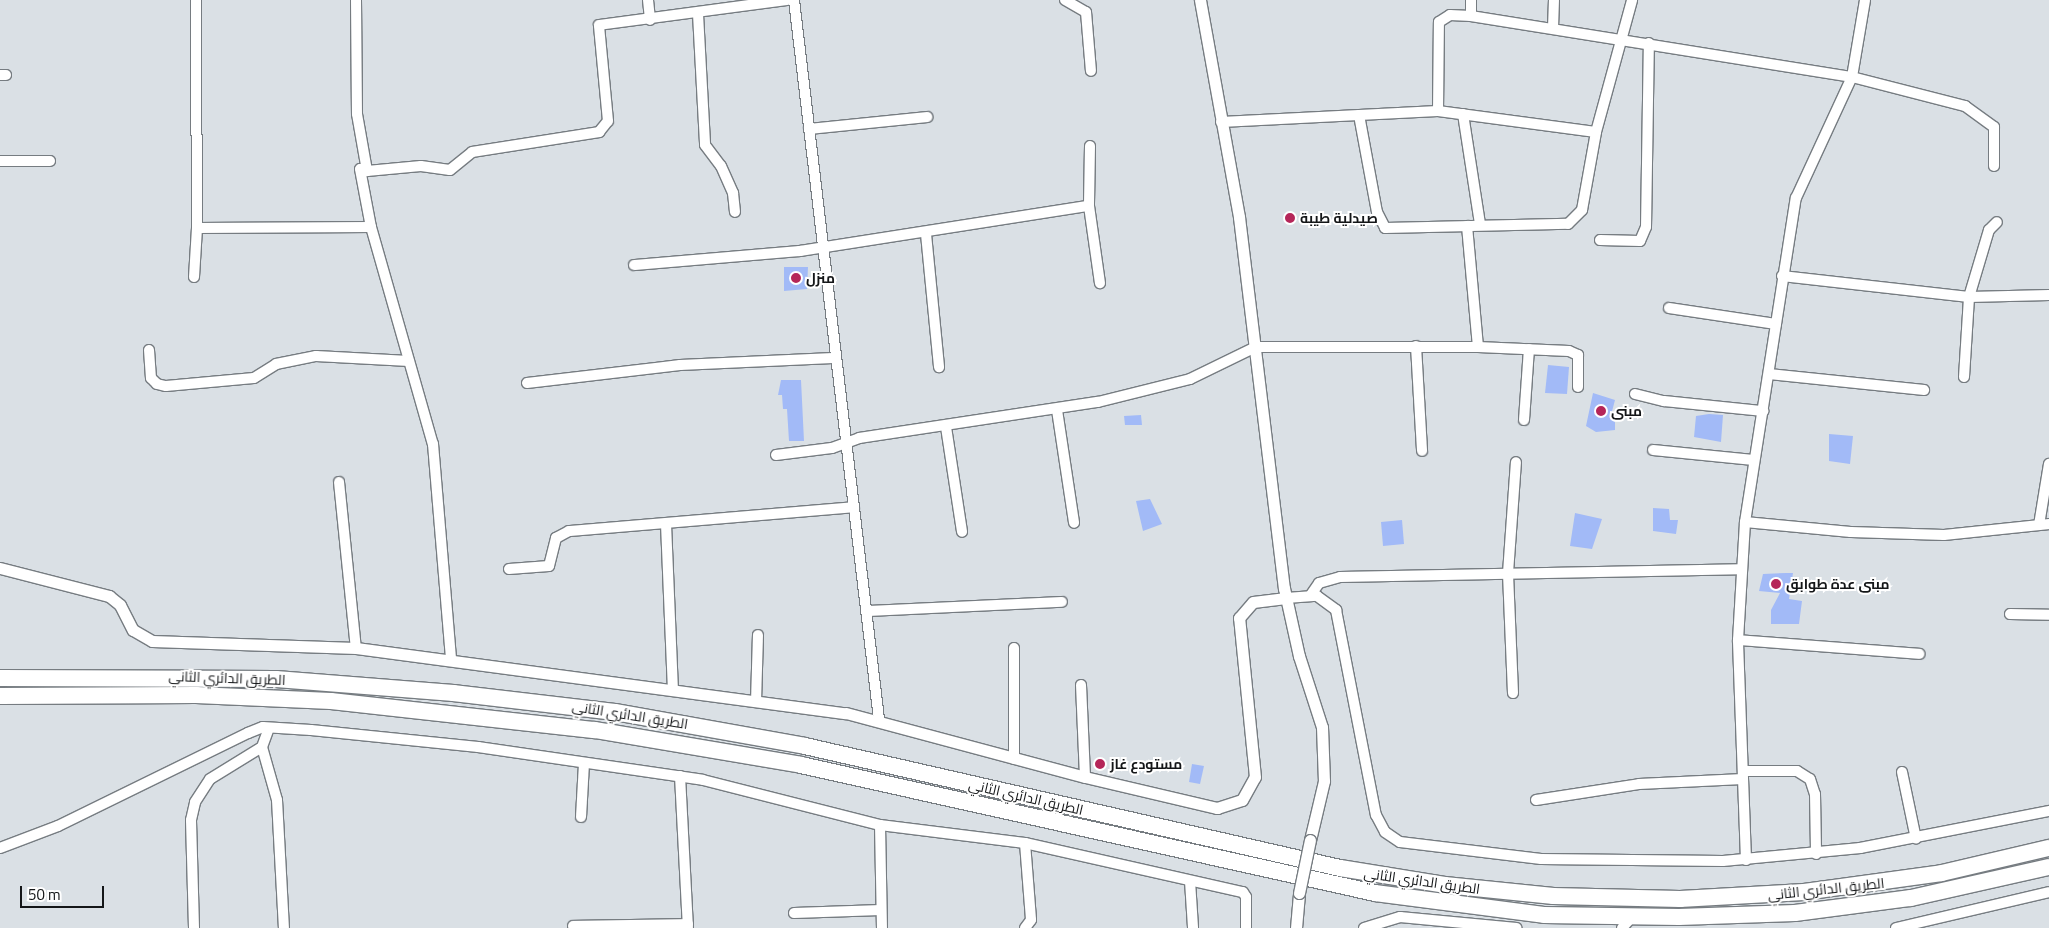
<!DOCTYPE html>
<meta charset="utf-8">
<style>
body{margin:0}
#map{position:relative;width:2049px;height:928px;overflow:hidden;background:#dae0e5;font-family:Georgia,Cairo,serif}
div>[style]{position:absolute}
.building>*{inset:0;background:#a2baf7}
.roads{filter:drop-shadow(1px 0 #767c81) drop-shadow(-1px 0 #767c81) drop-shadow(0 1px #767c81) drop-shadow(0 -1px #767c81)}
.minor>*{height:10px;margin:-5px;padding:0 5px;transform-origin:5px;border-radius:5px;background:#fff}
.tertiary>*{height:11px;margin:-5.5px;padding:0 5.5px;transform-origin:5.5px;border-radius:5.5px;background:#fff}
.trunk>*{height:16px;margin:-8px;padding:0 8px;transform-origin:8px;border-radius:8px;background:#fff}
.bridges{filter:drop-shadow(1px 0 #767c81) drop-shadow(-1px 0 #767c81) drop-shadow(0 1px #767c81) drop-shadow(0 -1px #767c81)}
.tertiary-bridge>*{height:11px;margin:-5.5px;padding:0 5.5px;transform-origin:5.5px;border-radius:5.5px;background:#fff}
.dots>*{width:14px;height:14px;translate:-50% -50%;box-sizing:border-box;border:2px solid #fff;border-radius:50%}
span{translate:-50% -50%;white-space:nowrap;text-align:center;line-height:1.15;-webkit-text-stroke:4px #fff;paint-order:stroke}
.poi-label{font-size:14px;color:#141618;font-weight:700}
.left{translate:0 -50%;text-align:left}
.street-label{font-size:14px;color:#141618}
.scale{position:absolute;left:20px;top:886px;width:84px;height:22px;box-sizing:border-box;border:2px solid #141618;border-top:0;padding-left:6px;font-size:15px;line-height:18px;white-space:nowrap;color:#141618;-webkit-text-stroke:4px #fff;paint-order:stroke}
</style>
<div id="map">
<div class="building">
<div style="clip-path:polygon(784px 267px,808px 267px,807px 289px,784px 291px)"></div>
<div style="clip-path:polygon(1548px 365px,1569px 367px,1567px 394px,1545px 393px)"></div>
<div style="clip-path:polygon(781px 380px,801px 380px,804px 441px,789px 441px,787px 409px,783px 409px,782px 395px,778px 395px)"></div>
<div style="clip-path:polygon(1593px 393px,1615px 400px,1610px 419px,1615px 422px,1615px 430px,1596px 432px,1586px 426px)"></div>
<div style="clip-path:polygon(1709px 414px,1723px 415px,1721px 442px,1694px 437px,1696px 416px)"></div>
<div style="clip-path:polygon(1141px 415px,1142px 425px,1125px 425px,1124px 416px)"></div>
<div style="clip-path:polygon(1829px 434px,1853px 436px,1850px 464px,1829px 461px)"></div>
<div style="clip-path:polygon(1150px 499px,1162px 524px,1143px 531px,1136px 501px)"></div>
<div style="clip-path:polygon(1653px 508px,1669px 509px,1670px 520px,1678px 520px,1676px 534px,1653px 531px)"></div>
<div style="clip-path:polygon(1575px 513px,1602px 519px,1592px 549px,1570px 546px)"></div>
<div style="clip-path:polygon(1402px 520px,1404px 544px,1383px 546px,1381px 522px)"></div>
<div style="clip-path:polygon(1786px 573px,1793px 573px,1789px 599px,1802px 601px,1799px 624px,1771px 624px,1771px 610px,1780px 593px,1759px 591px,1763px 574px)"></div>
<div style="clip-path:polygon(1192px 764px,1204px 766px,1200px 784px,1189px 782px)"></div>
</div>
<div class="roads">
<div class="minor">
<div style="left:356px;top:0;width:114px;rotate:89.5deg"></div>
<div style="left:357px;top:114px;width:58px;rotate:80deg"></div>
<div style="left:367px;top:171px;width:7px;rotate:-164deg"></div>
<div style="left:360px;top:169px;width:59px;rotate:79.3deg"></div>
<div style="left:371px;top:227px;width:226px;rotate:74.1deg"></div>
<div style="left:433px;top:444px;width:217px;rotate:85.2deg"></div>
<div style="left:648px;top:0;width:20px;rotate:84deg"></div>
<div style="left:794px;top:0;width:724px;rotate:83.26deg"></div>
<div style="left:1065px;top:0;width:24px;rotate:30deg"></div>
<div style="left:1086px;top:12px;width:59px;rotate:85.2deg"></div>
<div style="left:1471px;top:0;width:16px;rotate:90deg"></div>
<div style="left:698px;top:14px;width:131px;rotate:86.9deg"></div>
<div style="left:705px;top:145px;width:26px;rotate:53deg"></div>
<div style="left:721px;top:166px;width:30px;rotate:66deg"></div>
<div style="left:733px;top:193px;width:19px;rotate:84deg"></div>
<div style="left:1553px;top:28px;width:28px;rotate:-88deg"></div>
<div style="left:0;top:75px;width:6px"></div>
<div style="left:1438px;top:111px;width:89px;rotate:-89.4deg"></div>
<div style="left:1439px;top:22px;width:13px;rotate:-32deg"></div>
<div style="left:1450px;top:15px;width:21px;rotate:3deg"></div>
<div style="left:1471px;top:16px;width:386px;rotate:9.1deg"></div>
<div style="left:1852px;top:77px;width:117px;rotate:14.4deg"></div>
<div style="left:1965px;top:106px;width:36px;rotate:36deg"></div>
<div style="left:1994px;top:127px;width:39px;rotate:90deg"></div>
<div style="left:1463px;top:114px;width:111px;rotate:81.2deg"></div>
<div style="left:1359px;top:115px;width:99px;rotate:79.5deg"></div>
<div style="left:1377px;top:212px;width:18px;rotate:63deg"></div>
<div style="left:1385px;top:228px;width:183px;rotate:-1.3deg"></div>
<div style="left:1568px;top:224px;width:20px;rotate:-45deg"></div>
<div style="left:1582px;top:210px;width:79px;rotate:-79.8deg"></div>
<div style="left:1596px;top:132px;width:137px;rotate:-74.7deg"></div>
<div style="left:1221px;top:122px;width:217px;rotate:-2.9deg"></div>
<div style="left:1438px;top:111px;width:159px;rotate:7.6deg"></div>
<div style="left:809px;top:129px;width:119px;rotate:-5.8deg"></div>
<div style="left:1090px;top:146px;width:60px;rotate:91deg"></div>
<div style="left:1089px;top:206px;width:78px;rotate:81.9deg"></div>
<div style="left:0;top:161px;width:50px"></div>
<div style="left:367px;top:171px;width:54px;rotate:-5.3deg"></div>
<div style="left:421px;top:166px;width:29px;rotate:8deg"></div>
<div style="left:450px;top:170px;width:28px;rotate:-39deg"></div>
<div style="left:472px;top:152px;width:129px;rotate:-8.9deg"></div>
<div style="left:599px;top:132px;width:14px;rotate:-51deg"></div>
<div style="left:608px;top:121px;width:96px;rotate:-95.4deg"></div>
<div style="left:599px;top:25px;width:190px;rotate:-7.6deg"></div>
<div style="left:1467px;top:226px;width:121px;rotate:84.8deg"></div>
<div style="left:197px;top:228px;width:174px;rotate:-0.3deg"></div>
<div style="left:926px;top:234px;width:134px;rotate:84.4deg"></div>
<div style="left:1600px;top:240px;width:40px;rotate:1.4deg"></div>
<div style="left:1640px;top:241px;width:15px;rotate:-67deg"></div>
<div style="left:1646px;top:227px;width:184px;rotate:-89.1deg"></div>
<div style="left:634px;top:265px;width:167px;rotate:-4.8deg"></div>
<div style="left:800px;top:251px;width:292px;rotate:-8.9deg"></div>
<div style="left:1782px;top:276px;width:188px;rotate:6.4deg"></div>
<div style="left:1969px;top:297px;width:80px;rotate:-1.4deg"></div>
<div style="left:194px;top:277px;width:49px;rotate:-86.5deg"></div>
<div style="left:197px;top:228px;width:228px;rotate:-90.3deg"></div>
<div style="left:1669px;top:308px;width:108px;rotate:8.5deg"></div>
<div style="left:1416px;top:346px;width:105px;rotate:86.7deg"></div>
<div style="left:149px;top:350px;width:28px;rotate:86deg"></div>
<div style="left:151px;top:378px;width:8px;rotate:45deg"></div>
<div style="left:157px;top:384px;width:9px;rotate:13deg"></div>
<div style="left:166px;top:386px;width:88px;rotate:-5.2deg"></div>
<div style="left:254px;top:378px;width:26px;rotate:-32deg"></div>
<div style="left:276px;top:364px;width:41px;rotate:-11.3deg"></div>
<div style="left:316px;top:356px;width:93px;rotate:3.1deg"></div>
<div style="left:1769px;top:374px;width:156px;rotate:5.9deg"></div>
<div style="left:1964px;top:377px;width:80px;rotate:-86.4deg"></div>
<div style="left:1969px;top:297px;width:70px;rotate:-73.4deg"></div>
<div style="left:1989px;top:230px;width:11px;rotate:-45deg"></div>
<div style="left:527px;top:383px;width:154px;rotate:-6.7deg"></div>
<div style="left:680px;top:365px;width:153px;rotate:-2.6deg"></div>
<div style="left:1635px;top:394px;width:30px;rotate:14deg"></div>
<div style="left:1664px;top:401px;width:100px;rotate:5.8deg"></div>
<div style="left:1057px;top:410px;width:114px;rotate:81.4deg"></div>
<div style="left:1524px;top:420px;width:71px;rotate:-86deg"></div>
<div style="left:946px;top:427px;width:106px;rotate:81.3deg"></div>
<div style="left:1653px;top:450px;width:101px;rotate:5.7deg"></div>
<div style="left:776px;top:455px;width:56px;rotate:-7.1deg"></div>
<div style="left:832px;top:448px;width:29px;rotate:-20deg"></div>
<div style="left:859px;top:438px;width:242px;rotate:-8.6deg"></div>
<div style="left:1098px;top:402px;width:95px;rotate:-14deg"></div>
<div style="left:1190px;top:379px;width:73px;rotate:-25.9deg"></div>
<div style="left:1256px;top:347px;width:222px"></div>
<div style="left:1478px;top:347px;width:91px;rotate:2.5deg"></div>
<div style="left:1569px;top:351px;width:10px;rotate:24deg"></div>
<div style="left:1578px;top:355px;width:32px;rotate:90deg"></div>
<div style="left:339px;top:482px;width:167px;rotate:84.2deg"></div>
<div style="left:1745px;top:522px;width:106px;rotate:5.4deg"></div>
<div style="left:1851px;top:532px;width:93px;rotate:1.8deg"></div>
<div style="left:1944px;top:535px;width:106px;rotate:-6deg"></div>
<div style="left:666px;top:524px;width:167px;rotate:87.6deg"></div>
<div style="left:2039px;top:525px;width:62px;rotate:-80.7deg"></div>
<div style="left:509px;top:569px;width:40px;rotate:-4.3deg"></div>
<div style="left:549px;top:566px;width:29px;rotate:-76deg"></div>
<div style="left:556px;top:538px;width:15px;rotate:-28deg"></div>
<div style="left:569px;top:531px;width:286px;rotate:-4.8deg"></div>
<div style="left:1310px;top:596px;width:16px;rotate:-55deg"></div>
<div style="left:1319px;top:583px;width:22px;rotate:-16deg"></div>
<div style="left:1340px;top:577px;width:400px;rotate:-1.1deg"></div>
<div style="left:1286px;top:598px;width:31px;rotate:-4deg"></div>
<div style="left:1317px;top:596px;width:24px;rotate:36deg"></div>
<div style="left:1336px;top:610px;width:209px;rotate:79deg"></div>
<div style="left:1376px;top:815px;width:19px;rotate:62deg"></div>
<div style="left:1385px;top:832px;width:18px;rotate:34deg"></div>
<div style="left:1400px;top:842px;width:142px;rotate:6.9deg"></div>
<div style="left:1541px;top:859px;width:182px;rotate:0.6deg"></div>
<div style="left:1723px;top:861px;width:138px;rotate:-5.4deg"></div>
<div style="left:1860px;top:848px;width:193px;rotate:-11.1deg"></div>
<div style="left:868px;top:611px;width:194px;rotate:-2.7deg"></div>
<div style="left:2010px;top:614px;width:39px;rotate:1deg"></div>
<div style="left:1738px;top:640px;width:182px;rotate:4.4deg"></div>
<div style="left:1081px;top:685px;width:92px;rotate:87.5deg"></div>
<div style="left:1513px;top:693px;width:120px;rotate:-92.4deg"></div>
<div style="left:1508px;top:573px;width:111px;rotate:-85.9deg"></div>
<div style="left:756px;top:702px;width:67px;rotate:-88.3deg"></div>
<div style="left:262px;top:747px;width:55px;rotate:74.2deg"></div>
<div style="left:277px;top:800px;width:128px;rotate:86.9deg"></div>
<div style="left:1014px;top:759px;width:111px;rotate:-90deg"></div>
<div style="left:1743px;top:771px;width:54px"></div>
<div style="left:1797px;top:771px;width:15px;rotate:32deg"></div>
<div style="left:1810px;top:779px;width:16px;rotate:72deg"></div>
<div style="left:1815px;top:794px;width:60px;rotate:89deg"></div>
<div style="left:1902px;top:772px;width:68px;rotate:78.2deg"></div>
<div style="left:680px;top:776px;width:152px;rotate:87deg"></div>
<div style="left:1536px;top:800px;width:104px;rotate:-8.8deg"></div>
<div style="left:1639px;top:784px;width:104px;rotate:-2.8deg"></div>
<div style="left:581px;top:817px;width:54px;rotate:-86.8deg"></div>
<div style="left:880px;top:825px;width:103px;rotate:88.9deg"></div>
<div style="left:1025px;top:843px;width:77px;rotate:85.5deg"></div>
<div style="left:1031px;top:920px;width:10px;rotate:127deg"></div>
<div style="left:0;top:848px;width:62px;rotate:-20.8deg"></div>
<div style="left:58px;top:826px;width:212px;rotate:-26.1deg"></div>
<div style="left:248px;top:733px;width:16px;rotate:-22deg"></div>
<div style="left:263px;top:727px;width:48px;rotate:3.6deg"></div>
<div style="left:311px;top:730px;width:168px;rotate:5.8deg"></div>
<div style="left:478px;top:747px;width:227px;rotate:8.3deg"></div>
<div style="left:703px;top:780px;width:183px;rotate:14.3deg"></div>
<div style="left:880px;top:825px;width:146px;rotate:7.1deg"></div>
<div style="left:1025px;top:843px;width:223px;rotate:12.7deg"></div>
<div style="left:1243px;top:892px;width:6px;rotate:59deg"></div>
<div style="left:1246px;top:897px;width:31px;rotate:90deg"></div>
<div style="left:1746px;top:860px;width:220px;rotate:-92.1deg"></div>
<div style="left:1738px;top:640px;width:118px;rotate:-86.6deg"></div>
<div style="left:1745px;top:522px;width:328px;rotate:-81.1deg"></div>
<div style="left:1796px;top:198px;width:133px;rotate:-65.2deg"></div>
<div style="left:1852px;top:77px;width:78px;rotate:-80.4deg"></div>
<div style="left:1190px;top:881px;width:47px;rotate:86.3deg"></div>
<div style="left:794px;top:913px;width:87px;rotate:-2deg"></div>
<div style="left:573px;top:926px;width:115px;rotate:-1deg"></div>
<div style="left:194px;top:928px;width:108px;rotate:-91.6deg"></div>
<div style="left:191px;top:820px;width:18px;rotate:-77deg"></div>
<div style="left:195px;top:802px;width:27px;rotate:-57deg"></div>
<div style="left:210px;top:779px;width:61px;rotate:-31.6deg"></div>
<div style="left:262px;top:747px;width:20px;rotate:-70deg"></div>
<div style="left:1364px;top:928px;width:38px;rotate:-17deg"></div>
<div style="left:1400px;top:917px;width:117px;rotate:5.4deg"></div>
<div style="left:1622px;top:928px;width:15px;rotate:-48deg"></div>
<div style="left:1896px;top:928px;width:157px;rotate:-13.2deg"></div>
</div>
<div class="tertiary">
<div style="left:1200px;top:0;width:220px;rotate:79.8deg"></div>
<div style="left:1239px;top:217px;width:374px;rotate:83.1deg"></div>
<div style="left:1284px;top:588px;width:70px;rotate:77.6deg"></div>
<div style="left:1299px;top:656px;width:75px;rotate:72.1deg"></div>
<div style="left:1322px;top:727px;width:54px;rotate:87.9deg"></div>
<div style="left:1324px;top:781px;width:61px;rotate:103.3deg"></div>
<div style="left:0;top:568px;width:113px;rotate:14.4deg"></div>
<div style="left:109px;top:596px;width:14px;rotate:39deg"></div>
<div style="left:120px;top:605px;width:28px;rotate:63deg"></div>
<div style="left:133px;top:630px;width:22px;rotate:30deg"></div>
<div style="left:152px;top:641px;width:204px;rotate:2deg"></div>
<div style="left:356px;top:648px;width:494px;rotate:7.6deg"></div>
<div style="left:846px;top:713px;width:247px;rotate:15deg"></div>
<div style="left:1085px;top:777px;width:136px;rotate:13.2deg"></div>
<div style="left:1217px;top:808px;width:26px;rotate:-18deg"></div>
<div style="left:1242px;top:800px;width:26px;rotate:-61deg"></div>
<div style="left:1255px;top:777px;width:160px;rotate:-95.7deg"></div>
<div style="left:1239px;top:618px;width:21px;rotate:-49deg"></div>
<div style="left:1253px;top:602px;width:33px;rotate:-7deg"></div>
<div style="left:1296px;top:928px;width:35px;rotate:-85deg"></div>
</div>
<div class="trunk">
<div style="left:0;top:678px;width:276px;rotate:0.2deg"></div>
<div style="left:276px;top:679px;width:178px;rotate:4.5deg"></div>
<div style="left:453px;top:693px;width:163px;rotate:6.7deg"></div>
<div style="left:615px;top:712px;width:193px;rotate:10.1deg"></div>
<div style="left:805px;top:746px;width:549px;rotate:12.85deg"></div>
<div style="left:1340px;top:868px;width:106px;rotate:9.2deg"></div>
<div style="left:1445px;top:885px;width:109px;rotate:5.8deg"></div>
<div style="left:1553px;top:896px;width:127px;rotate:1.4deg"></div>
<div style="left:1680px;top:899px;width:124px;rotate:-3.2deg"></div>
<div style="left:1804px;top:892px;width:139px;rotate:-7.8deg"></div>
<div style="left:1942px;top:873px;width:110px;rotate:-13.2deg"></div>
<div style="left:0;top:696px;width:196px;rotate:-0.3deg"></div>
<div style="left:196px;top:695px;width:135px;rotate:2.5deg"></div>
<div style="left:331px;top:701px;width:266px;rotate:6.3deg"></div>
<div style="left:595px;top:730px;width:209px;rotate:9.6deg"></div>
<div style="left:801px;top:765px;width:588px;rotate:12.57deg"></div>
<div style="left:1375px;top:893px;width:170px;rotate:7.4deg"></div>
<div style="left:1544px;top:915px;width:135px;rotate:0.8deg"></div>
<div style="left:1679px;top:917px;width:116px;rotate:-2deg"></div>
<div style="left:1795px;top:913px;width:117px;rotate:-7.4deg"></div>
<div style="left:1911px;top:898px;width:141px;rotate:-12.7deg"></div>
</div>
</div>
<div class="bridges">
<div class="tertiary-bridge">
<div style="left:1299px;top:893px;width:54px;rotate:-78.3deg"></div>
</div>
</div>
<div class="dots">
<div style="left:1290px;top:218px;background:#b52659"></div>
<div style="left:796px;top:278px;background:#b52659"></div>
<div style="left:1601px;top:411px;background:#b52659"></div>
<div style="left:1776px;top:584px;background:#b52659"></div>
<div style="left:1100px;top:764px;background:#b52659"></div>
</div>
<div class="poi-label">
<span class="left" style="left:1300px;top:218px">صيدلية طيبة</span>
<span class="left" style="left:806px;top:278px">منزل</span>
<span class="left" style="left:1611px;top:411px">مبنى</span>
<span class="left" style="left:1786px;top:584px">مبنى عدة طوابق</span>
<span class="left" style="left:1110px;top:764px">مستودع غاز</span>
</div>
<div class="street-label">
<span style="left:227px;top:678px;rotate:2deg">الطريق الدائري الثاني</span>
<span style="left:630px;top:715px;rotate:9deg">الطريق الدائري الثاني</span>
<span style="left:1026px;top:797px;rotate:13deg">الطريق الدائري الثاني</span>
<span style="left:1422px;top:881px;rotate:8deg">الطريق الدائري الثاني</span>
<span style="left:1826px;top:889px;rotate:-6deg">الطريق الدائري الثاني</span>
</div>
<div class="scale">50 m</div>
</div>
